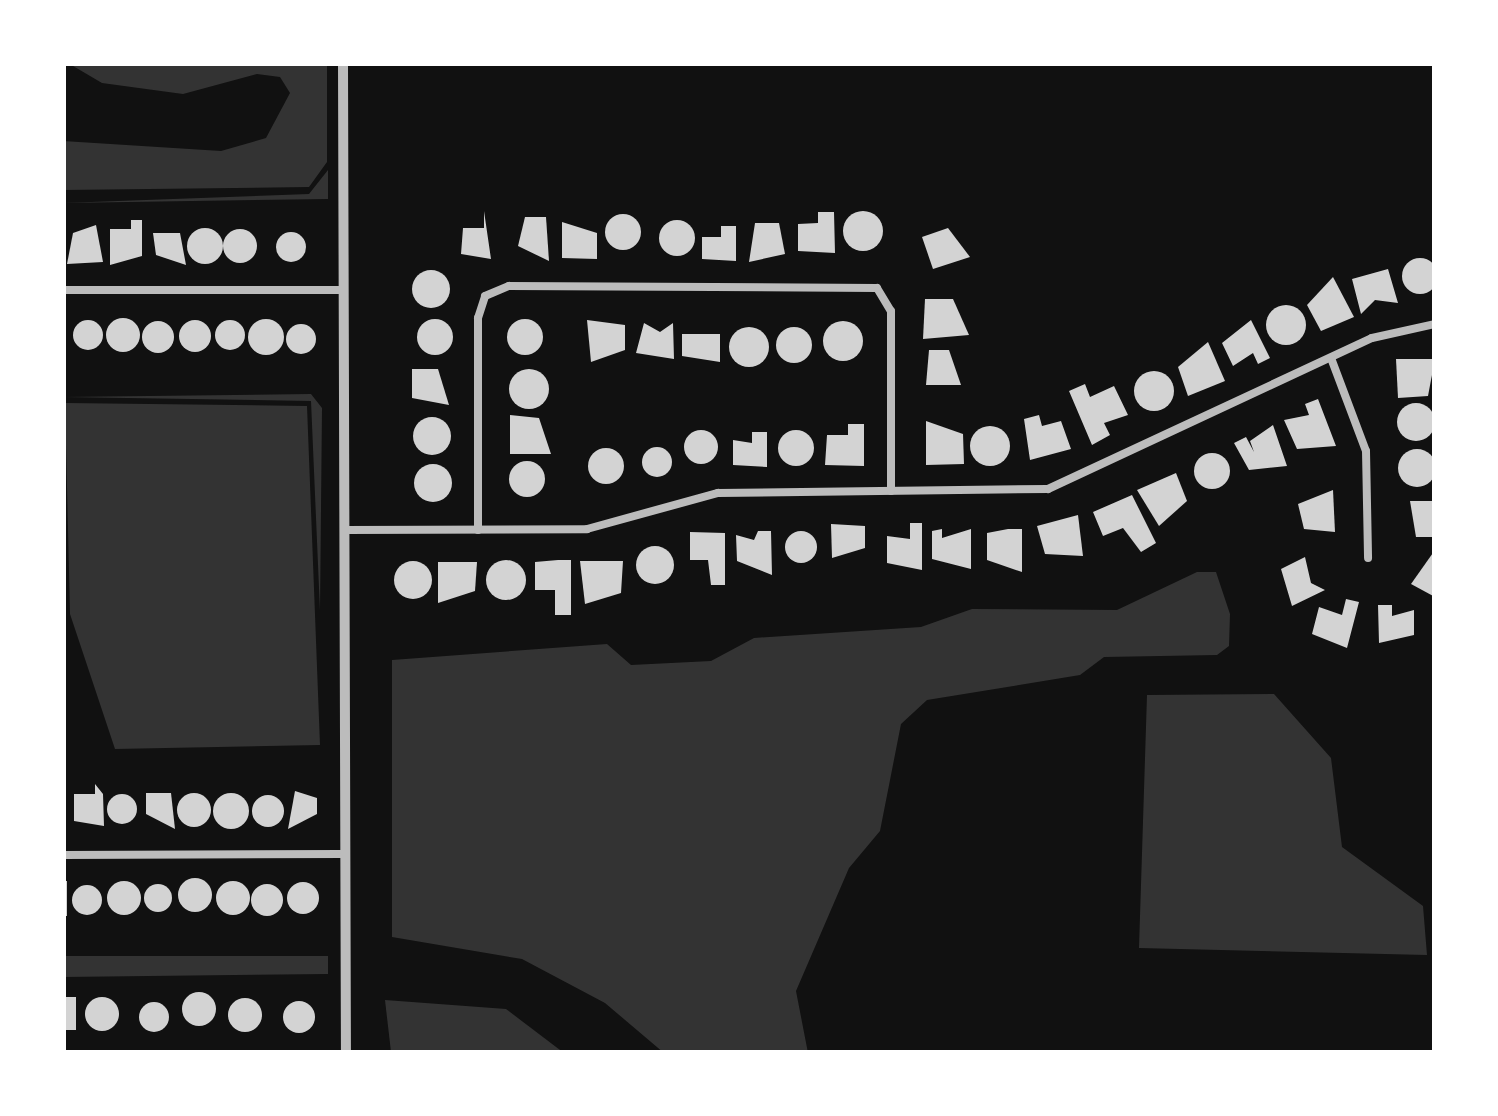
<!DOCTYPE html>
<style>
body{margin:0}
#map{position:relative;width:1498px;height:1116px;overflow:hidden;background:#111;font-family:"Nunito Sans",sans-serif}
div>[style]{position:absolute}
.water>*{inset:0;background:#333}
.building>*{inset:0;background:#d3d3d3}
.round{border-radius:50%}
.minor>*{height:8px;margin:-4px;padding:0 4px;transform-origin:4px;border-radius:4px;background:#bcbcbc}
.tertiary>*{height:10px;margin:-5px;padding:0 5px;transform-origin:5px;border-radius:5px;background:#bcbcbc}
span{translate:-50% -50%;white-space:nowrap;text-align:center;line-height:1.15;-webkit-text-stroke:9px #fff;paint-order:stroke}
.frame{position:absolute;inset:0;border:66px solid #fff;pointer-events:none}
</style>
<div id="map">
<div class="water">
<div style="clip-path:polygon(68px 63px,327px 63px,327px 162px,309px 187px,63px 190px,63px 141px,221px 151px,266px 138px,290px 93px,280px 77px,257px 74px,183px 94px,102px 83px)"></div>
<div style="clip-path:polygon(328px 170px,328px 199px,63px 203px,309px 194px)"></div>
<div style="clip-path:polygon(311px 394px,322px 408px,320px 611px,311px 401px,63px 397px)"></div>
<div style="clip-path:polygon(65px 403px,307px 406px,320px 745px,115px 749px,70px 614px)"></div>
<div style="clip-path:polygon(1197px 572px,1216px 572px,1230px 614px,1229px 646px,1217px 655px,1104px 657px,1080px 675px,927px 700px,901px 724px,880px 831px,849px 868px,796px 991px,808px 1053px,664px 1053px,605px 1003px,522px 959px,392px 937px,392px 660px,607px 644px,631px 665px,711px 661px,754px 638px,921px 627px,972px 609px,1117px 610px)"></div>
<div style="clip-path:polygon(1274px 694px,1331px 758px,1342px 847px,1423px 906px,1427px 955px,1139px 948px,1147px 695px)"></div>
<div style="clip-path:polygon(63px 956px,328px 956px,328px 974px,63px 977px)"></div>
<div style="clip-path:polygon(385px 1000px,506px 1009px,564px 1053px,391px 1052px)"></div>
</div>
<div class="building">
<div style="clip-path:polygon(484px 211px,491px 259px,461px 254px,463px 228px,484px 228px)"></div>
<div class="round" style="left:843px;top:211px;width:40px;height:40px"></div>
<div style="clip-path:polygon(818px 212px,834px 212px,835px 253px,798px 251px,798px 224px,818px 223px)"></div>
<div class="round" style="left:605px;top:214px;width:36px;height:36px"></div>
<div style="clip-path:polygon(525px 217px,546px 217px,549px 261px,518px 246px)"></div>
<div style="clip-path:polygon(131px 220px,142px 220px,142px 256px,110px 265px,110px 229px,131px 229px)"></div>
<div class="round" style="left:659px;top:220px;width:36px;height:36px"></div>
<div style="clip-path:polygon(562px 222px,597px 233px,597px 259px,562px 258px)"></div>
<div style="clip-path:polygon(755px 223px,779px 223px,785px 254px,749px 262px)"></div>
<div style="clip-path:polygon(96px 225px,103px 262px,67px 264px,73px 233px)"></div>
<div style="clip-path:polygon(721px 226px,736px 226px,736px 261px,702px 259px,702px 237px,721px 237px)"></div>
<div style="clip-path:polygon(948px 228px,970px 257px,933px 269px,922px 237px)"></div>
<div class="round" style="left:187px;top:228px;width:36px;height:36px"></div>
<div class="round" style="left:223px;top:229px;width:34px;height:34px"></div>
<div class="round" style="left:276px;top:232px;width:30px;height:30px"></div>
<div style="clip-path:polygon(153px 233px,180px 233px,186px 265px,156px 255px)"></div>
<div class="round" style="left:1402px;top:258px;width:36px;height:36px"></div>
<div style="clip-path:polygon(1388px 269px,1398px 303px,1375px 300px,1361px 314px,1352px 279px)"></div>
<div class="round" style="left:412px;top:270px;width:38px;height:38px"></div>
<div style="clip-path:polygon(1333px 277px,1354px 317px,1321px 331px,1307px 305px)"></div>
<div style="clip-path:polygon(925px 299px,953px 299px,969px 335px,923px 339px)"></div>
<div class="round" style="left:1266px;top:305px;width:40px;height:40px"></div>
<div class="round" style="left:106px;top:318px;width:34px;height:34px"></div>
<div class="round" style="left:248px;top:319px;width:36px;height:36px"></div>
<div class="round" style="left:507px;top:319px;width:36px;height:36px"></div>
<div class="round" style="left:417px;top:319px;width:36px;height:36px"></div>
<div class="round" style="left:73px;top:320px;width:30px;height:30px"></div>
<div class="round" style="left:179px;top:320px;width:32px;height:32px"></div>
<div style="clip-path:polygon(587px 320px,625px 325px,625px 350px,591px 362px)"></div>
<div style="clip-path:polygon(1251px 320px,1270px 358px,1258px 364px,1253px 353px,1233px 366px,1222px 343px)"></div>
<div class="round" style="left:215px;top:320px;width:30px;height:30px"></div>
<div class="round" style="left:823px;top:321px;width:40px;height:40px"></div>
<div class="round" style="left:142px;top:321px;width:32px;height:32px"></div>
<div style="clip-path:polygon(644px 323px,660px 332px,673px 323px,674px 359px,636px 353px)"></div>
<div class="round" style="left:286px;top:324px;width:30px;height:30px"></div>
<div class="round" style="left:729px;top:327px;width:40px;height:40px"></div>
<div class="round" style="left:776px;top:327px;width:36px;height:36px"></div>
<div style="clip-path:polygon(682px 334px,720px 334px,720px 362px,682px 356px)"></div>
<div style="clip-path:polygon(1208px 342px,1225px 381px,1188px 396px,1178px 367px)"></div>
<div style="clip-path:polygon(929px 350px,949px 350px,961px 385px,926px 385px)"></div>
<div style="clip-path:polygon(1396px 359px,1435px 359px,1428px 396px,1398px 398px)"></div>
<div style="clip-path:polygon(412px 369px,438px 369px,449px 405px,412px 398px)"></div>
<div class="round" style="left:509px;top:369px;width:40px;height:40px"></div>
<div class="round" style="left:1134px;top:371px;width:40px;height:40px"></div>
<div style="clip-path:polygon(1085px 384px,1090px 397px,1114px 386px,1128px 415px,1104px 423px,1110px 435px,1092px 445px,1069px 391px)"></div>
<div style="clip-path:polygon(1318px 399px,1336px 446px,1297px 449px,1284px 420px,1309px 415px,1305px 404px)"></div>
<div class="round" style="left:1397px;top:403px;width:38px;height:38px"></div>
<div style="clip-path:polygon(510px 415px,539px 418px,551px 454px,510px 454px)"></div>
<div style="clip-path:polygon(1039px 415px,1042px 426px,1061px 421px,1071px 449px,1030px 460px,1024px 419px)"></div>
<div class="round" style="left:413px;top:417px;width:38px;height:38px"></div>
<div style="clip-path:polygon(926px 421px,963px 434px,964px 464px,926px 465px)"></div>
<div style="clip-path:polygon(848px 424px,864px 424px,864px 466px,825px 465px,827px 435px,848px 435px)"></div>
<div style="clip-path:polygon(1273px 425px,1287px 466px,1249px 470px,1234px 443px,1246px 437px,1254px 452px,1250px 441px)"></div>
<div class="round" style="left:970px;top:426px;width:40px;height:40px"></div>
<div class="round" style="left:778px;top:430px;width:36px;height:36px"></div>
<div class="round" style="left:684px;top:430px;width:34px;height:34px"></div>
<div style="clip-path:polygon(752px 432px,767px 432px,767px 467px,733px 465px,733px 440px,752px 443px)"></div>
<div class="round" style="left:642px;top:447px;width:30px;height:30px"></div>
<div class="round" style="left:588px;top:448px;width:36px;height:36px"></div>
<div class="round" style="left:1398px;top:449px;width:38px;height:38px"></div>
<div class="round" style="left:1194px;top:453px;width:36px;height:36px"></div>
<div class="round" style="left:509px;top:461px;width:36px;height:36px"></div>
<div class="round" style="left:414px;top:464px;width:38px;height:38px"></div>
<div style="clip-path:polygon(1176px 473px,1187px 501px,1159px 526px,1137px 490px)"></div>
<div style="clip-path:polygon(1333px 490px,1335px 532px,1304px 529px,1298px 504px)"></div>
<div style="clip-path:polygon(1132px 495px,1156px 543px,1141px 552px,1123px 528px,1103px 536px,1093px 512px)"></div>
<div style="clip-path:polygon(1410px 501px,1435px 501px,1435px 537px,1416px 537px)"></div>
<div style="clip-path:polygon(1078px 515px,1083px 556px,1045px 554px,1037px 526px)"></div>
<div style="clip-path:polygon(910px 523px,922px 523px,922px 570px,887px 563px,887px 536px,910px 539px)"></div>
<div style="clip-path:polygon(831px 524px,865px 526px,865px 548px,832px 558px)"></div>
<div style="clip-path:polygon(942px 529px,942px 538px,971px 529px,971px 569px,932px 559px,932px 531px)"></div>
<div style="clip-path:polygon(1008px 529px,1022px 529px,1022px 572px,987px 560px,987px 533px)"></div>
<div class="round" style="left:785px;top:531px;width:32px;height:32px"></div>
<div style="clip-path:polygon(758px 531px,771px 531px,772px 575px,737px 561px,736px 535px,754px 540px)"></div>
<div style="clip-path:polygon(690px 532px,725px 533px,725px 585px,711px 585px,708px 560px,690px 560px)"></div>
<div class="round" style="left:636px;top:546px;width:38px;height:38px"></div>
<div style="clip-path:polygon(1435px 550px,1435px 597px,1411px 584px)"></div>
<div style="clip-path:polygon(1305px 557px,1311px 583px,1325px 590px,1292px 606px,1281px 569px)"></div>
<div style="clip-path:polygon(558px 560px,571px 560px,571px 615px,555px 615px,555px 590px,535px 590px,535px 562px)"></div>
<div class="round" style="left:486px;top:560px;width:40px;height:40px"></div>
<div style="clip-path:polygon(580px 561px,623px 561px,621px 593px,585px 604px)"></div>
<div class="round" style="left:394px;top:561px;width:38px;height:38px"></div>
<div style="clip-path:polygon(438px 562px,477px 562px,475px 591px,438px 603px)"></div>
<div style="clip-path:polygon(1346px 599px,1359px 602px,1347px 648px,1312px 634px,1319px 607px,1342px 615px)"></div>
<div style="clip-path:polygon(1378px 605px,1392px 605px,1392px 616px,1414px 610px,1414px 635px,1379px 643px)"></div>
<div style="clip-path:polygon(95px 784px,103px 794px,104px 826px,74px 821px,74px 794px,95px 794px)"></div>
<div style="clip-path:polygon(295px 791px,317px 798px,317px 814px,288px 829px)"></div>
<div class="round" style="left:177px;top:793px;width:34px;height:34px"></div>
<div style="clip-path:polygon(146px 793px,171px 793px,175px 829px,146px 814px)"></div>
<div class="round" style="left:213px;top:793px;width:36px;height:36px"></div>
<div class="round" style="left:107px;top:794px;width:30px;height:30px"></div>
<div class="round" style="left:252px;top:795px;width:32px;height:32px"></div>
<div class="round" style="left:178px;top:878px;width:34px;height:34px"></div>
<div class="round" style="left:216px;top:881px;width:34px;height:34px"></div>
<div style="clip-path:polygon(63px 881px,67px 881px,67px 916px,63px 916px)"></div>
<div class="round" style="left:107px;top:881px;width:34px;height:34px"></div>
<div class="round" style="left:287px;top:882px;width:32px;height:32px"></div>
<div class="round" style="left:144px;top:884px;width:28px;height:28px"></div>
<div class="round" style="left:251px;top:884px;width:32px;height:32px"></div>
<div class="round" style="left:72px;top:885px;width:30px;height:30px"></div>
<div class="round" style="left:182px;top:992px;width:34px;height:34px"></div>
<div class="round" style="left:85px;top:997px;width:34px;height:34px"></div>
<div style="clip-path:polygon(63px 997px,76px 997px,76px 1030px,65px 1030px)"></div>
<div class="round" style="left:228px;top:998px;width:34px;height:34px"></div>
<div class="round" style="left:283px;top:1001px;width:32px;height:32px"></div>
<div class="round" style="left:139px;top:1002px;width:30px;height:30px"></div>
</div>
<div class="minor">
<div style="left:63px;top:290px;width:280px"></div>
<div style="left:1331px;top:358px;width:99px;rotate:69.4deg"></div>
<div style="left:1366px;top:451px;width:107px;rotate:88.9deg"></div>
<div style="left:345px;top:530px;width:242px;rotate:-0.2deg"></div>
<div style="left:587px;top:529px;width:136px;rotate:-15.4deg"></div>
<div style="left:718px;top:493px;width:330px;rotate:-0.7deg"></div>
<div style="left:1048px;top:489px;width:357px;rotate:-25deg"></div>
<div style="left:1372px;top:338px;width:65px;rotate:-12.5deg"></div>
<div style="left:478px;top:530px;width:212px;rotate:-90deg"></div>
<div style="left:478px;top:318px;width:23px;rotate:-72deg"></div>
<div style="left:485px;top:296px;width:26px;rotate:-23deg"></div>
<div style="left:509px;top:286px;width:368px;rotate:0.3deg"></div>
<div style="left:877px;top:288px;width:27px;rotate:59deg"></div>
<div style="left:891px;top:311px;width:180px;rotate:90deg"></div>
<div style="left:63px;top:855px;width:280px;rotate:-0.2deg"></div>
</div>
<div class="tertiary">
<div style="left:343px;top:63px;width:990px;rotate:89.83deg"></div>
</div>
<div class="frame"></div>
</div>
